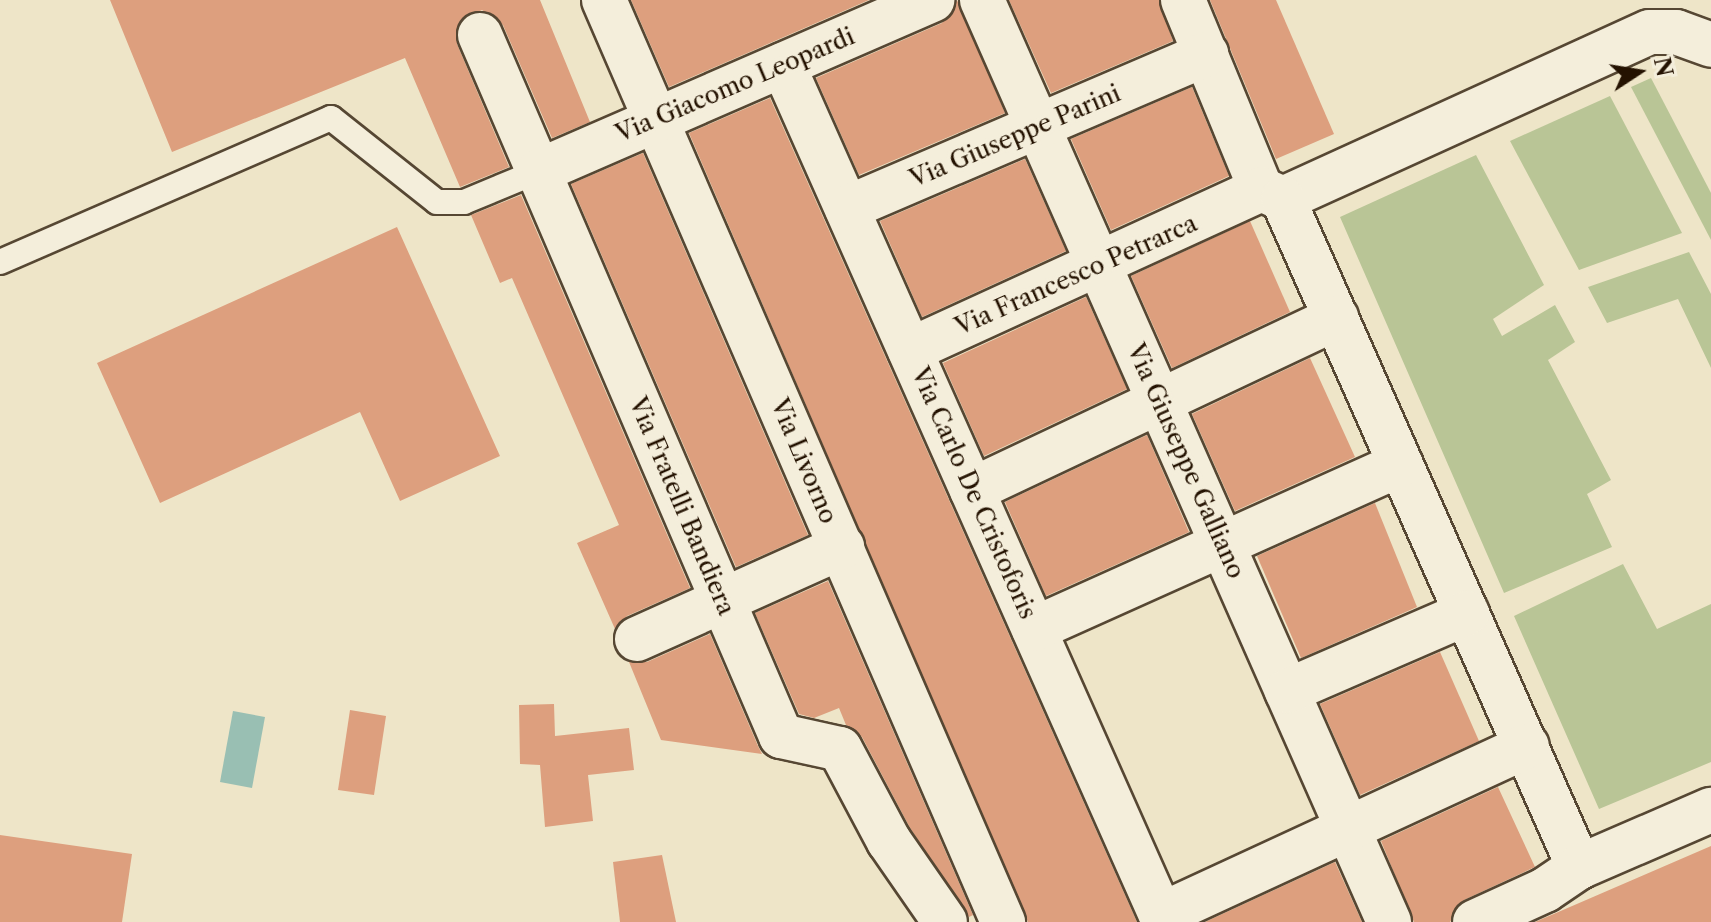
<!DOCTYPE html>
<style>
body{margin:0}
#map{position:relative;width:1711px;height:922px;overflow:hidden;background:#eee5c8;font-family:"Libre Caslon Text",serif}
div>[style]{position:absolute}
.green>*{inset:0;background:#b9c596}
.water>*{inset:0;background:#99bfb3}
.building>*{inset:0;background:#dd9f7e}
.roads{filter:drop-shadow(2px 0 #564733) drop-shadow(-2px 0 #564733) drop-shadow(0 2px #564733) drop-shadow(0 -2px #564733)}
.lane>*{height:24px;margin:-12px;padding:0 12px;transform-origin:12px;border-radius:12px;background:#f4eedb}
.street>*{height:44px;margin:-22px;padding:0 22px;transform-origin:22px;border-radius:22px;background:#f4eedb}
span{translate:-50% -50%;white-space:nowrap;text-align:center;line-height:1.15;-webkit-text-stroke:7px #f4eedb;paint-order:stroke}
.street-label{font-size:24px;color:#241201}
.north{position:absolute;left:1599px;top:32px;width:80px;height:80px;-webkit-text-stroke:6px #f4eedb;paint-order:stroke;rotate:78deg;font-size:22px;font-weight:700;line-height:32px;text-align:center;color:#241201}
.north::after{content:'';display:block;margin:auto;width:28px;height:36px;background:#241201;clip-path:polygon(50% 0,100% 100%,50% 72%,0 100%)}
</style>
<div id="map">
<div class="green">
<div style="clip-path:polygon(1651px 78px,1711px 193px,1711px 240px,1631px 87px)"></div>
<div style="clip-path:polygon(1610px 96px,1682px 233px,1579px 270px,1510px 141px)"></div>
<div style="clip-path:polygon(1476px 155px,1544px 285px,1493px 319px,1502px 336px,1555px 305px,1575px 342px,1548px 360px,1611px 480px,1587px 494px,1612px 547px,1504px 593px,1340px 217px)"></div>
<div style="clip-path:polygon(1689px 252px,1711px 294px,1711px 368px,1678px 299px,1607px 323px,1588px 287px)"></div>
<div style="clip-path:polygon(1623px 564px,1657px 629px,1711px 604px,1711px 762px,1599px 809px,1514px 616px)"></div>
</div>
<div class="water">
<div style="clip-path:polygon(233px 711px,265px 717px,252px 788px,220px 782px)"></div>
</div>
<div class="building">
<div style="clip-path:polygon(110px 0,540px 0,590px 122px,552px 138px,503px 25px,482px 10px,460px 21px,457px 44px,509px 167px,460px 187px,405px 58px,172px 152px)"></div>
<div style="clip-path:polygon(631px 0,869px 0,669px 87px)"></div>
<div style="clip-path:polygon(957px 0,1005px 113px,859px 175px,816px 78px,942px 23px)"></div>
<div style="clip-path:polygon(1009px 0,1159px 0,1173px 41px,1051px 93px)"></div>
<div style="clip-path:polygon(1210px 0,1276px 0,1334px 134px,1276px 159px)"></div>
<div style="clip-path:polygon(1192px 87px,1229px 176px,1111px 230px,1071px 139px)"></div>
<div style="clip-path:polygon(770px 98px,1137px 922px,1028px 922px,689px 133px)"></div>
<div style="clip-path:polygon(643px 153px,808px 535px,736px 567px,571px 184px)"></div>
<div style="clip-path:polygon(1025px 159px,1066px 251px,922px 317px,880px 221px)"></div>
<div style="clip-path:polygon(521px 195px,690px 588px,627px 616px,615px 629px,577px 543px,619px 525px,512px 278px,500px 283px,471px 215px)"></div>
<div style="clip-path:polygon(1250px 221px,1290px 312px,1172px 368px,1131px 276px)"></div>
<div style="clip-path:polygon(397px 227px,500px 456px,400px 501px,360px 412px,160px 503px,97px 363px)"></div>
<div style="clip-path:polygon(1086px 297px,1127px 389px,984px 456px,943px 363px)"></div>
<div style="clip-path:polygon(1310px 358px,1355px 457px,1235px 511px,1192px 414px)"></div>
<div style="clip-path:polygon(1147px 435px,1189px 532px,1046px 596px,1005px 502px)"></div>
<div style="clip-path:polygon(1375px 503px,1417px 607px,1301px 658px,1257px 556px)"></div>
<div style="clip-path:polygon(828px 581px,973px 915px,969px 917px,910px 828px,862px 737px,846px 725px,839px 708px,814px 718px,799px 714px,755px 613px)"></div>
<div style="clip-path:polygon(710px 634px,758px 746px,762px 754px,661px 740px,629px 662px,647px 662px)"></div>
<div style="clip-path:polygon(1440px 652px,1479px 741px,1360px 795px,1320px 704px)"></div>
<div style="clip-path:polygon(554px 704px,555px 736px,629px 728px,634px 770px,588px 775px,593px 821px,545px 827px,540px 765px,520px 764px,519px 705px)"></div>
<div style="clip-path:polygon(350px 710px,386px 716px,374px 795px,338px 790px)"></div>
<div style="clip-path:polygon(1498px 787px,1535px 867px,1464px 900px,1450px 922px,1414px 922px,1381px 841px)"></div>
<div style="clip-path:polygon(0 835px,132px 854px,122px 922px,0 922px)"></div>
<div style="clip-path:polygon(1711px 846px,1711px 922px,1535px 922px,1556px 913px)"></div>
<div style="clip-path:polygon(662px 855px,676px 922px,620px 922px,613px 862px)"></div>
<div style="clip-path:polygon(1335px 862px,1362px 922px,1205px 922px)"></div>
</div>
<div class="roads">
<div class="lane">
<div style="left:0;top:262px;width:361px;rotate:-23.5deg"></div>
<div style="left:331px;top:118px;width:135px;rotate:38.4deg"></div>
<div style="left:437px;top:202px;width:27px"></div>
<div style="left:464px;top:202px;width:81px;rotate:-22.5deg"></div>
</div>
<div class="street">
<div style="left:604px;top:0;width:1005px;rotate:66.6deg"></div>
<div style="left:982px;top:0;width:1008px;rotate:66.18deg"></div>
<div style="left:1183px;top:0;width:204px;rotate:67.6deg"></div>
<div style="left:480px;top:35px;width:763px;rotate:66.76deg"></div>
<div style="left:781px;top:736px;width:60px;rotate:12.4deg"></div>
<div style="left:840px;top:749px;width:104px;rotate:62deg"></div>
<div style="left:889px;top:841px;width:98px;rotate:55.3deg"></div>
<div style="left:783px;top:65px;width:938px;rotate:66.03deg"></div>
<div style="left:539px;top:171px;width:429px;rotate:-23.5deg"></div>
<div style="left:1283px;top:199px;width:403px;rotate:-24.5deg"></div>
<div style="left:1650px;top:32px;width:26px"></div>
<div style="left:1676px;top:32px;width:37px;rotate:20deg"></div>
<div style="left:847px;top:208px;width:391px;rotate:-23.2deg"></div>
<div style="left:910px;top:350px;width:386px;rotate:-24.6deg"></div>
<div style="left:1261px;top:189px;width:24px;rotate:24deg"></div>
<div style="left:1283px;top:199px;width:731px;rotate:66.1deg"></div>
<div style="left:972px;top:490px;width:403px;rotate:-25.3deg"></div>
<div style="left:1034px;top:629px;width:402px;rotate:-24.2deg"></div>
<div style="left:637px;top:639px;width:225px;rotate:-24.2deg"></div>
<div style="left:1287px;top:691px;width:196px;rotate:-23.4deg"></div>
<div style="left:1161px;top:915px;width:403px;rotate:-24.8deg"></div>
<div style="left:1475px;top:922px;width:77px;rotate:-24.6deg"></div>
<div style="left:1545px;top:890px;width:41px;rotate:-34.1deg"></div>
<div style="left:1579px;top:867px;width:144px;rotate:-23.4deg"></div>
</div>
</div>
<div class="street-label">
<span style="left:735px;top:85px;rotate:-23deg">Via Giacomo Leopardi</span>
<span style="left:1015px;top:136px;rotate:-23deg">Via Giuseppe Parini</span>
<span style="left:1076px;top:275px;rotate:-24deg">Via Francesco Petrarca</span>
<span style="left:804px;top:461px;rotate:67deg">Via Livorno</span>
<span style="left:1186px;top:461px;rotate:66deg">Via Giuseppe Galliano</span>
<span style="left:974px;top:493px;rotate:66deg">Via Carlo De Cristoforis</span>
<span style="left:682px;top:506px;rotate:67deg">Via Fratelli Bandiera</span>
</div>
<div class="north">N</div>
</div>
